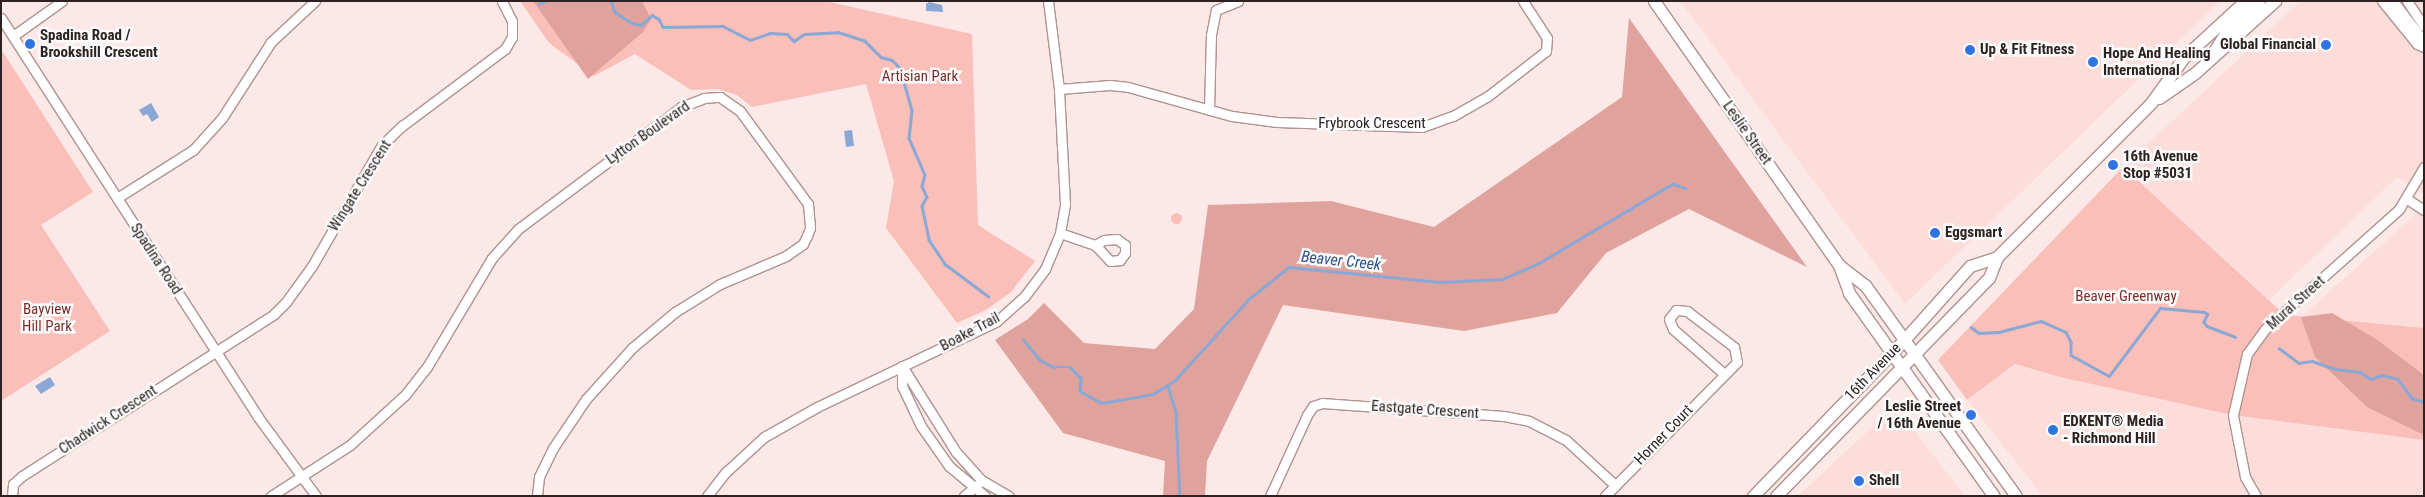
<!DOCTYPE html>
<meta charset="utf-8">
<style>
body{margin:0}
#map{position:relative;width:2425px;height:497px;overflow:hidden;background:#fce9e7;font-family:"Roboto Condensed",sans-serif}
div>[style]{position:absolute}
.built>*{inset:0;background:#fcddda}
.green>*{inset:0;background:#fbbfb9}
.round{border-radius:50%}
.forest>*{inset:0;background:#e0a29c}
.water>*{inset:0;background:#8aa8d6}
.stream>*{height:2.5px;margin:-1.25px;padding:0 1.25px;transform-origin:1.25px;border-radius:1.25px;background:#8aa8d6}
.roads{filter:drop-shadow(1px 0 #ae9390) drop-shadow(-1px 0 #ae9390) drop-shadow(0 1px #ae9390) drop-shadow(0 -1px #ae9390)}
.minor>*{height:9px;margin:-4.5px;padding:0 4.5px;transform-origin:4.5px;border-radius:4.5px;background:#fff}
.major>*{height:11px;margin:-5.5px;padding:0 5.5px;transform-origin:5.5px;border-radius:5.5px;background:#fff}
.dots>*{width:14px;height:14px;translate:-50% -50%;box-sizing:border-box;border:2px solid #fbfbfb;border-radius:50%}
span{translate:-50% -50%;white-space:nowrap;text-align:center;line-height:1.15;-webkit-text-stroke:5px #fbfbfb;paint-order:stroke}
.poi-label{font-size:15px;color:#2d2221;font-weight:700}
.left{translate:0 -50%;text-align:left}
.right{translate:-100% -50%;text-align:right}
.park-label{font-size:15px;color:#792f2c}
.street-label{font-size:15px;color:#2d2221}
.water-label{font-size:16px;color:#2d518b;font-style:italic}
.frame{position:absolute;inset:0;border:2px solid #2d2221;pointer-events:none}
</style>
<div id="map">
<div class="built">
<div style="clip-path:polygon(1680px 1px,2220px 1px,1905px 304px)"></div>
<div style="clip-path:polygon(2301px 1px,2424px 1px,2424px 195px,2397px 177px,2269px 300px,2123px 167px)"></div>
<div style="clip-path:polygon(2424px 207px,2424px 328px,2301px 317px)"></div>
<div style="clip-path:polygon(2015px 364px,2060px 377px,2232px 415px,2424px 440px,2424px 496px,2043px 496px,1967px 400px)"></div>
<div style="clip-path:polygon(1895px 406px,1965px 496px,1798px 496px,1829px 467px)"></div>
</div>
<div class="green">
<div style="clip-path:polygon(520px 1px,825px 1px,972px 34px,978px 225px,1035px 261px,1011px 292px,986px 310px,957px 323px,886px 228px,894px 181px,866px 84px,752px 107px,737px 95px,718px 89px,691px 90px,635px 54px,594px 76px,549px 43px)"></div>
<div style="clip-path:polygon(1px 49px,93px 192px,41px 225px,110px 331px,1px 401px)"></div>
<div style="clip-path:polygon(2123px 167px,2285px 315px,2424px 328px,2424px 440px,2232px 415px,2060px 377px,2015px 364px,1967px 400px,1938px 360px)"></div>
<div class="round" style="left:1170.5px;top:212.5px;width:11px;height:11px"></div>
</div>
<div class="forest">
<div style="clip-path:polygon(533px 1px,642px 1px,651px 19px,643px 32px,588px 79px)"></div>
<div style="clip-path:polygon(1629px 18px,1807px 267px,1689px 209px,1606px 253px,1557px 313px,1464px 331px,1283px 305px,1207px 461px,1205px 496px,1163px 496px,1165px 461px,1063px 433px,995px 340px,1028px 319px,1044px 303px,1084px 343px,1155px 349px,1194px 309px,1208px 205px,1331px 201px,1434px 227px,1622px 97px)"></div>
<div style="clip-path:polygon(2332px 313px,2376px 339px,2424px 375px,2424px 435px,2367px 407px,2315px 357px,2301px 317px)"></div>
</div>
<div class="water">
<div style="clip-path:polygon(929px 2px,942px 5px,943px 12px,926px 11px,926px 4px)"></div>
<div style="clip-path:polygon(151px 103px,159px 117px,152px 122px,147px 114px,143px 116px,139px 110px)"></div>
<div style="clip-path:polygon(852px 130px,854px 146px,846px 147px,844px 131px)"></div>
<div style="clip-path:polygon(50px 377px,55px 385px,41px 394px,35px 386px)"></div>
</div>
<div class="stream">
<div style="left:611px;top:1px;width:12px;rotate:70deg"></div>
<div style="left:615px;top:12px;width:20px;rotate:33deg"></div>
<div style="left:632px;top:23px;width:9px;rotate:13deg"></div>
<div style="left:641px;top:25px;width:15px;rotate:-42deg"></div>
<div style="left:652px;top:15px;width:8px;rotate:30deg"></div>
<div style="left:659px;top:19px;width:9px;rotate:63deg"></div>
<div style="left:663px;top:27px;width:60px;rotate:-1deg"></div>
<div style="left:723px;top:26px;width:30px;rotate:27deg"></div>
<div style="left:750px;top:40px;width:21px;rotate:-19deg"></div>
<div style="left:770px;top:33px;width:17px;rotate:3deg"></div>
<div style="left:787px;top:34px;width:10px;rotate:45deg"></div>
<div style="left:794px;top:41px;width:12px;rotate:-35deg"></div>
<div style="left:804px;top:34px;width:34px;rotate:-3deg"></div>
<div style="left:838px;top:32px;width:28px;rotate:18deg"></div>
<div style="left:865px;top:41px;width:23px;rotate:45deg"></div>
<div style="left:881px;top:57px;width:11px;rotate:15deg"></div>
<div style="left:892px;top:60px;width:11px;rotate:45deg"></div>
<div style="left:900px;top:68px;width:44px;rotate:74.1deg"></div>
<div style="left:912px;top:110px;width:28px;rotate:96deg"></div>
<div style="left:909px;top:138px;width:40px;rotate:66.6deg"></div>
<div style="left:925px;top:175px;width:11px;rotate:105deg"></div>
<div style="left:922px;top:186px;width:12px;rotate:66deg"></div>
<div style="left:927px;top:197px;width:10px;rotate:119deg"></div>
<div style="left:922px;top:206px;width:35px;rotate:78deg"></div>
<div style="left:929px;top:240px;width:29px;rotate:56deg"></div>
<div style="left:945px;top:264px;width:54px;rotate:36.7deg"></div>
<div style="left:539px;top:4px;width:7px;rotate:-27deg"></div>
<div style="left:1971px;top:327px;width:10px;rotate:37deg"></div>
<div style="left:1979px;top:333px;width:20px;rotate:-3deg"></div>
<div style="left:1999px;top:332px;width:43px;rotate:-14.7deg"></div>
<div style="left:2041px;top:321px;width:27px;rotate:24deg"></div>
<div style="left:2066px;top:332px;width:11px;rotate:63deg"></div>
<div style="left:2071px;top:342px;width:13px;rotate:90deg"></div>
<div style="left:2071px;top:355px;width:43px;rotate:28.9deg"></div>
<div style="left:2109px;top:376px;width:85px;rotate:-53.1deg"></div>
<div style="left:2160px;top:308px;width:44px;rotate:5.2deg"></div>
<div style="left:2204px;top:312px;width:4px;rotate:27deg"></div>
<div style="left:2208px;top:314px;width:9px;rotate:117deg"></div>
<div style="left:2204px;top:322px;width:5px;rotate:53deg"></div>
<div style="left:2207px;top:326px;width:30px;rotate:21deg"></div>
<div style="left:1023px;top:339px;width:27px;rotate:51deg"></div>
<div style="left:1040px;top:360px;width:16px;rotate:27deg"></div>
<div style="left:1054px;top:367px;width:16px"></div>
<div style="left:1070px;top:367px;width:16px;rotate:45deg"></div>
<div style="left:1081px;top:378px;width:13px;rotate:94deg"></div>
<div style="left:1080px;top:391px;width:25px;rotate:29deg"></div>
<div style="left:1102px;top:403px;width:52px;rotate:-10deg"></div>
<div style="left:1153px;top:394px;width:26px;rotate:-32deg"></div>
<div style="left:1175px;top:380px;width:111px;rotate:-47.6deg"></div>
<div style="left:1250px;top:298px;width:50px;rotate:-38.5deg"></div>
<div style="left:1289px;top:267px;width:151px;rotate:5.7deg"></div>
<div style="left:1439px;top:282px;width:64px;rotate:-2.7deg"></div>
<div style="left:1503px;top:279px;width:39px;rotate:-24deg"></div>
<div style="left:1539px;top:263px;width:149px;rotate:-30.7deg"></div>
<div style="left:1667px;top:187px;width:7px;rotate:-27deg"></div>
<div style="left:1673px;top:184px;width:13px;rotate:18deg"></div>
<div style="left:2279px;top:348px;width:25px;rotate:37deg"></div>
<div style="left:2299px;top:363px;width:13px;rotate:-9deg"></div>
<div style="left:2312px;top:361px;width:24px;rotate:19deg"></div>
<div style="left:2335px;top:369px;width:25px;rotate:7deg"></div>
<div style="left:2360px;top:372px;width:13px;rotate:32deg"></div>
<div style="left:2371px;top:379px;width:12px;rotate:-20deg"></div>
<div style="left:2382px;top:375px;width:16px;rotate:14deg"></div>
<div style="left:2398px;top:379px;width:24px;rotate:54deg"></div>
<div style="left:2412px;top:398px;width:13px;rotate:18deg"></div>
<div style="left:1168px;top:386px;width:27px;rotate:73deg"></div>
<div style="left:1176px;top:412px;width:84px;rotate:87.3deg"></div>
</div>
<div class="roads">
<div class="minor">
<div style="left:2382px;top:1px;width:55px;rotate:50.9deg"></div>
<div style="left:2417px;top:44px;width:8px;rotate:23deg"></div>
<div style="left:2407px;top:1px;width:30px;rotate:56deg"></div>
<div style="left:1px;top:18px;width:475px;rotate:57.2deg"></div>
<div style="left:258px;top:417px;width:98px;rotate:53.7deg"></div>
<div style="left:13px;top:36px;width:60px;rotate:-35.5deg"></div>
<div style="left:1059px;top:89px;width:51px;rotate:-4.5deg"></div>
<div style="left:1110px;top:85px;width:18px;rotate:6deg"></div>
<div style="left:1128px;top:87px;width:108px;rotate:15.6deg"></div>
<div style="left:1232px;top:116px;width:45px;rotate:7.6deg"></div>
<div style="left:1277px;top:122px;width:145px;rotate:2deg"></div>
<div style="left:1422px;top:127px;width:33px;rotate:-20deg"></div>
<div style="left:1453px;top:116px;width:40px;rotate:-29.7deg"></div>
<div style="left:1488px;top:96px;width:73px;rotate:-37.8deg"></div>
<div style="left:1546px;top:51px;width:13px;rotate:-86deg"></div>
<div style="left:1547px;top:38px;width:44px;rotate:-123deg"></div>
<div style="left:1209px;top:110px;width:75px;rotate:-88.5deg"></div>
<div style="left:1211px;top:35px;width:25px;rotate:-79deg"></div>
<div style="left:1216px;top:10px;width:24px;rotate:-22deg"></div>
<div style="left:117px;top:198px;width:90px;rotate:-32.3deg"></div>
<div style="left:193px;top:150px;width:43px;rotate:-47.8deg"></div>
<div style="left:222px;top:118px;width:90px;rotate:-57.2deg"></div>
<div style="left:271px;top:42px;width:60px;rotate:-43deg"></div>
<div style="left:2407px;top:199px;width:20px;rotate:33deg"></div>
<div style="left:1060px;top:233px;width:37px;rotate:19deg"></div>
<div style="left:1117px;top:239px;width:10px;rotate:37deg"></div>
<div style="left:1125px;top:245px;width:8px;rotate:90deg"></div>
<div style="left:1125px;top:253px;width:9px;rotate:126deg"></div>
<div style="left:1120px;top:260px;width:10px;rotate:174deg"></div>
<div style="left:1110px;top:261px;width:22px;rotate:-133deg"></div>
<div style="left:1095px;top:245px;width:10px;rotate:-29deg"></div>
<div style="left:1104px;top:240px;width:13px;rotate:-4deg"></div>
<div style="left:902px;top:366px;width:102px;rotate:57.9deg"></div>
<div style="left:956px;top:452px;width:38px;rotate:48deg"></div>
<div style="left:981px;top:480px;width:32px;rotate:30deg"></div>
<div style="left:902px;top:366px;width:20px;rotate:90deg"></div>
<div style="left:902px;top:386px;width:44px;rotate:64.6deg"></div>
<div style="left:921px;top:426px;width:49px;rotate:55deg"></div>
<div style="left:949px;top:466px;width:47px;rotate:39.8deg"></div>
<div style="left:12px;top:496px;width:12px;rotate:-85deg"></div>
<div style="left:13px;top:484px;width:12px;rotate:-42deg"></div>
<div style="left:22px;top:476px;width:300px;rotate:-32.7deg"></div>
<div style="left:274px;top:314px;width:17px;rotate:-45deg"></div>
<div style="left:286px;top:302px;width:44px;rotate:-54.2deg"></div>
<div style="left:312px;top:266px;width:140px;rotate:-60deg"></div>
<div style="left:382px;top:145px;width:28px;rotate:-44deg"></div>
<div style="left:402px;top:126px;width:129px;rotate:-36.8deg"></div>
<div style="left:505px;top:49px;width:14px;rotate:-60deg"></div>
<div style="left:512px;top:37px;width:16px;rotate:-90deg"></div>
<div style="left:512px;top:21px;width:22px;rotate:-117deg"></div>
<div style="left:271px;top:496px;width:94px;rotate:-32.8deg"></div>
<div style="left:350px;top:445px;width:74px;rotate:-42.3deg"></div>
<div style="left:405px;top:395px;width:36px;rotate:-52deg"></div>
<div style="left:427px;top:367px;width:127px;rotate:-59.2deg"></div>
<div style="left:492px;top:258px;width:39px;rotate:-48deg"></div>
<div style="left:518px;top:229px;width:204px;rotate:-36.8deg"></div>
<div style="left:681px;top:107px;width:25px;rotate:-21deg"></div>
<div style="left:704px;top:98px;width:16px;rotate:-4deg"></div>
<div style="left:720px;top:97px;width:24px;rotate:35deg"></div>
<div style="left:740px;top:111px;width:115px;rotate:53.8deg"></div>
<div style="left:808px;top:204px;width:24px;rotate:85deg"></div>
<div style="left:810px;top:228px;width:9px;rotate:111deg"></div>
<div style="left:807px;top:236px;width:9px;rotate:117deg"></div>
<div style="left:803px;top:244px;width:21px;rotate:145deg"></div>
<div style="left:786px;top:256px;width:72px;rotate:157deg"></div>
<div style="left:720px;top:284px;width:53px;rotate:148.1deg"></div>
<div style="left:675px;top:312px;width:56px;rotate:140.1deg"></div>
<div style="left:632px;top:348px;width:69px;rotate:132deg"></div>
<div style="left:586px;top:399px;width:59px;rotate:124deg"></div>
<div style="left:553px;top:448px;width:32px;rotate:116deg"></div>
<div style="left:539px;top:477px;width:19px;rotate:96deg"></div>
<div style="left:707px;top:496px;width:31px;rotate:-52deg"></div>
<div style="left:726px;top:472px;width:52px;rotate:-42.6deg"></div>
<div style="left:764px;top:437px;width:61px;rotate:-29.5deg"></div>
<div style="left:817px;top:407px;width:199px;rotate:-25.5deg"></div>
<div style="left:997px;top:321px;width:36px;rotate:-42deg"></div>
<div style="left:1024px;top:297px;width:35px;rotate:-53deg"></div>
<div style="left:1045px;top:269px;width:39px;rotate:-67deg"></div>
<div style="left:1060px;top:233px;width:29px;rotate:-80deg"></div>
<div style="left:1065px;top:204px;width:115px;rotate:-93deg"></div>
<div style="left:1059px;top:89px;width:89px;rotate:-97.1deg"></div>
<div style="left:964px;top:496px;width:17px;rotate:-40deg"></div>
<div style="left:1270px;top:496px;width:89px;rotate:-65.4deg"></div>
<div style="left:1307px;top:415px;width:11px;rotate:-56deg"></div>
<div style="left:1313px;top:406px;width:9px;rotate:-18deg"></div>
<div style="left:1322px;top:403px;width:182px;rotate:4.1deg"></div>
<div style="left:1504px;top:416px;width:25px;rotate:11deg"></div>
<div style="left:1529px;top:421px;width:42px;rotate:27.2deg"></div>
<div style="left:1566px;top:440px;width:67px;rotate:42.6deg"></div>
<div style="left:1605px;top:496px;width:188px;rotate:-45.4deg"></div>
<div style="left:1737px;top:362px;width:15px;rotate:-101deg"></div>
<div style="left:1734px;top:347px;width:59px;rotate:-142.5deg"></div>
<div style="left:1687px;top:311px;width:11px;rotate:-175deg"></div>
<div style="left:1676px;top:310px;width:11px;rotate:128deg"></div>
<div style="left:1669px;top:319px;width:11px;rotate:68deg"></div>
<div style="left:1673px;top:329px;width:68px;rotate:41.4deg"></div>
<div style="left:2256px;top:496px;width:22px;rotate:-120deg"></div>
<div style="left:2245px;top:477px;width:63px;rotate:-101deg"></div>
<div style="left:2233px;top:415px;width:63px;rotate:-77.1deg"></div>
<div style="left:2247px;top:354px;width:31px;rotate:-54deg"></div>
<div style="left:2265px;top:329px;width:180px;rotate:-41.8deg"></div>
<div style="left:2399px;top:209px;width:49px;rotate:-59.2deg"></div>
</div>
<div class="major">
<div style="left:1654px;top:1px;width:322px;rotate:55deg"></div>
<div style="left:1839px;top:265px;width:30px;rotate:70deg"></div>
<div style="left:1849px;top:293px;width:249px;rotate:54.5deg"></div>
<div style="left:2392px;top:1px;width:53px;rotate:52.7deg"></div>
<div style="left:2213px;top:53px;width:26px;rotate:-58deg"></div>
<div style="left:2227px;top:31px;width:44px;rotate:-43.2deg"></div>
<div style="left:2159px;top:98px;width:44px;rotate:-34.8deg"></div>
<div style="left:2195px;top:73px;width:108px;rotate:-42deg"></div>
<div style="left:1839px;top:265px;width:33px;rotate:38deg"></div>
<div style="left:1865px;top:285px;width:259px;rotate:54.4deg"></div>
<div style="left:1753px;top:496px;width:217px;rotate:-45.9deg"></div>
<div style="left:1904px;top:340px;width:99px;rotate:-48.3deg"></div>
<div style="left:1970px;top:266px;width:28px;rotate:-18deg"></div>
<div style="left:1997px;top:257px;width:218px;rotate:-45deg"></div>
<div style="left:2151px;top:103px;width:57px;rotate:-54.3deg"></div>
<div style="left:2184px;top:57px;width:83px;rotate:-42.6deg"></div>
<div style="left:1776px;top:496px;width:305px;rotate:-45.7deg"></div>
<div style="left:1989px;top:278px;width:22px;rotate:-69deg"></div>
</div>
</div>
<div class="dots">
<div style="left:30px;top:44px;background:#2f74e1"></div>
<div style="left:2326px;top:45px;background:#2f74e1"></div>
<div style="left:1970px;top:50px;background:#2f74e1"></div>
<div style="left:2093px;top:62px;background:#2f74e1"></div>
<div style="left:2113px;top:165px;background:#2f74e1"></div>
<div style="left:1935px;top:233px;background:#2f74e1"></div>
<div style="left:1971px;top:415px;background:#2f74e1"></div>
<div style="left:2053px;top:430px;background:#2f74e1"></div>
<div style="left:1859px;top:481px;background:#2f74e1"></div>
</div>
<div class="poi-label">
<span class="left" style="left:40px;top:44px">Spadina Road /<br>Brookshill Crescent</span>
<span class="right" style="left:2316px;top:45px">Global Financial</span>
<span class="left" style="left:1980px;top:50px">Up &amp; Fit Fitness</span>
<span class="left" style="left:2103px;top:62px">Hope And Healing<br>International</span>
<span class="left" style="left:2123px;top:165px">16th Avenue<br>Stop #5031</span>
<span class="left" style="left:1945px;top:233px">Eggsmart</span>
<span class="right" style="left:1961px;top:415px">Leslie Street<br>/ 16th Avenue</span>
<span class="left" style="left:2063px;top:430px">EDKENT® Media<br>- Richmond Hill</span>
<span class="left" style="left:1869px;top:481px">Shell</span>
</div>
<div class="park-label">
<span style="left:920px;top:77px">Artisian Park</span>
<span style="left:2126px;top:297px">Beaver Greenway</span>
<span style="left:47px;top:318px">Bayview<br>Hill Park</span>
</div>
<div class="street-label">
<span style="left:1372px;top:124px">Frybrook Crescent</span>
<span style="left:648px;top:133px;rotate:-35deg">Lytton Boulevard</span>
<span style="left:1747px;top:133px;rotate:55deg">Leslie Street</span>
<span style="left:360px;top:186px;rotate:-58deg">Wingate Crescent</span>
<span style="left:156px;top:259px;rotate:57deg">Spadina Road</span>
<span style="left:2296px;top:303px;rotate:-42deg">Mural Street</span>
<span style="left:970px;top:332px;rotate:-28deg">Boake Trail</span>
<span style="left:1873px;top:372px;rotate:-46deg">16th Avenue</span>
<span style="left:1425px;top:410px;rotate:4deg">Eastgate Crescent</span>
<span style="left:108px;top:420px;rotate:-33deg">Chadwick Crescent</span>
<span style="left:1664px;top:435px;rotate:-46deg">Horner Court</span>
</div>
<div class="water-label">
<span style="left:1341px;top:261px;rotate:6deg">Beaver Creek</span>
</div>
<div class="frame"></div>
</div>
